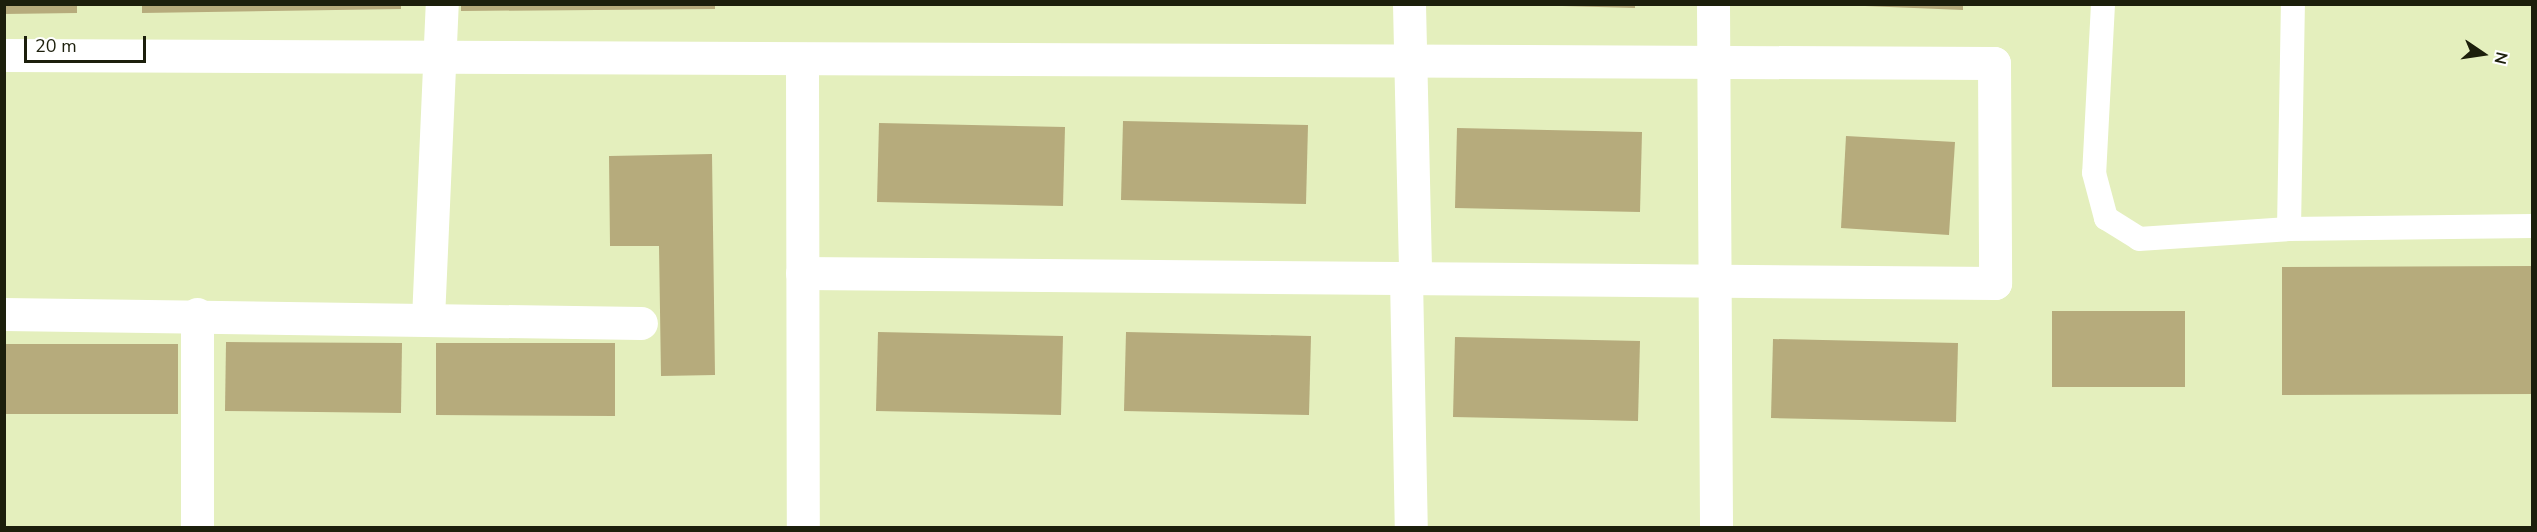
<!DOCTYPE html>
<style>
body{margin:0}
#map{position:relative;width:2537px;height:532px;overflow:hidden;background:#e4efbd;font-family:"Nunito Sans",sans-serif}
div>[style]{position:absolute}
.building>*{inset:0;background:#b6ab7c}
.lane>*{height:24px;margin:-12px;padding:0 12px;transform-origin:12px;border-radius:12px;background:#fff}
.street>*{height:33px;margin:-16.5px;padding:0 16.5px;transform-origin:16.5px;border-radius:16.5px;background:#fff}
span{translate:-50% -50%;white-space:nowrap;text-align:center;line-height:1.15;-webkit-text-stroke:4.5px #fff;paint-order:stroke}
.frame{position:absolute;inset:0;border:6px solid #1c1f0c;pointer-events:none}
.north{position:absolute;left:2453px;top:24px;width:60px;height:60px;-webkit-text-stroke:4px #fff;paint-order:stroke;rotate:103deg;font-size:16px;font-weight:700;line-height:24px;text-align:center;color:#1c1f0c}
.north::after{content:'';display:block;margin:auto;width:21px;height:27px;background:#1c1f0c;clip-path:polygon(50% 0,100% 100%,50% 72%,0 100%)}
.scale{position:absolute;left:24px;top:36px;width:122px;height:27px;box-sizing:border-box;border:3px solid #1c1f0c;border-top:0;padding-left:8px;font-size:18px;line-height:21px;white-space:nowrap;color:#1c1f0c;-webkit-text-stroke:4px #fff;paint-order:stroke}
</style>
<div id="map">
<div class="building">
<div style="clip-path:polygon(4px 4px,77px 4px,77px 13px,4px 14px)"></div>
<div style="clip-path:polygon(142px 4px,401px 4px,401px 9px,142px 13px)"></div>
<div style="clip-path:polygon(461px 4px,715px 4px,715px 9px,461px 11px)"></div>
<div style="clip-path:polygon(1562px 4px,1635px 4px,1635px 8px,1562px 6px)"></div>
<div style="clip-path:polygon(1816px 4px,1963px 4px,1963px 10px)"></div>
<div style="clip-path:polygon(1123px 121px,1308px 125px,1306px 204px,1121px 200px)"></div>
<div style="clip-path:polygon(879px 123px,1065px 127px,1063px 206px,877px 202px)"></div>
<div style="clip-path:polygon(1457px 128px,1642px 132px,1640px 212px,1455px 208px)"></div>
<div style="clip-path:polygon(1846px 136px,1955px 142px,1949px 235px,1841px 228px)"></div>
<div style="clip-path:polygon(712px 154px,715px 375px,661px 376px,659px 246px,610px 246px,609px 156px)"></div>
<div style="clip-path:polygon(2532px 266px,2532px 394px,2282px 395px,2282px 267px)"></div>
<div style="clip-path:polygon(2052px 311px,2185px 311px,2185px 387px,2052px 387px)"></div>
<div style="clip-path:polygon(878px 332px,1063px 336px,1061px 415px,876px 411px)"></div>
<div style="clip-path:polygon(1126px 332px,1311px 336px,1309px 415px,1124px 411px)"></div>
<div style="clip-path:polygon(1455px 337px,1640px 341px,1638px 421px,1453px 417px)"></div>
<div style="clip-path:polygon(1773px 339px,1958px 343px,1956px 422px,1771px 418px)"></div>
<div style="clip-path:polygon(226px 342px,402px 343px,401px 413px,225px 411px)"></div>
<div style="clip-path:polygon(436px 343px,615px 343px,615px 416px,436px 415px)"></div>
<div style="clip-path:polygon(4px 344px,178px 344px,178px 414px,4px 414px)"></div>
</div>
<div class="lane">
<div style="left:2103px;top:4px;width:169px;rotate:93deg"></div>
<div style="left:2094px;top:173px;width:47px;rotate:75.1deg"></div>
<div style="left:2106px;top:218px;width:39px;rotate:32deg"></div>
<div style="left:2139px;top:239px;width:150px;rotate:-3.8deg"></div>
<div style="left:2289px;top:229px;width:243px;rotate:-0.7deg"></div>
<div style="left:2289px;top:229px;width:225px;rotate:-89deg"></div>
</div>
<div class="street">
<div style="left:1409px;top:4px;width:274px;rotate:88.7deg"></div>
<div style="left:1713px;top:4px;width:524px;rotate:89.67deg"></div>
<div style="left:4px;top:55px;width:1990px;rotate:0.23deg"></div>
<div style="left:1994px;top:63px;width:220px;rotate:89.7deg"></div>
<div style="left:1995px;top:283px;width:1193px;rotate:-179.52deg"></div>
<div style="left:802px;top:59px;width:469px;rotate:89.9deg"></div>
<div style="left:1406px;top:278px;width:250px;rotate:88.9deg"></div>
<div style="left:4px;top:314px;width:637px;rotate:0.81deg"></div>
<div style="left:197px;top:314px;width:214px;rotate:90deg"></div>
<div style="left:428px;top:319px;width:315px;rotate:-87.5deg"></div>
</div>
<div class="frame"></div>
<div class="north">N</div>
<div class="scale">20 m</div>
</div>
